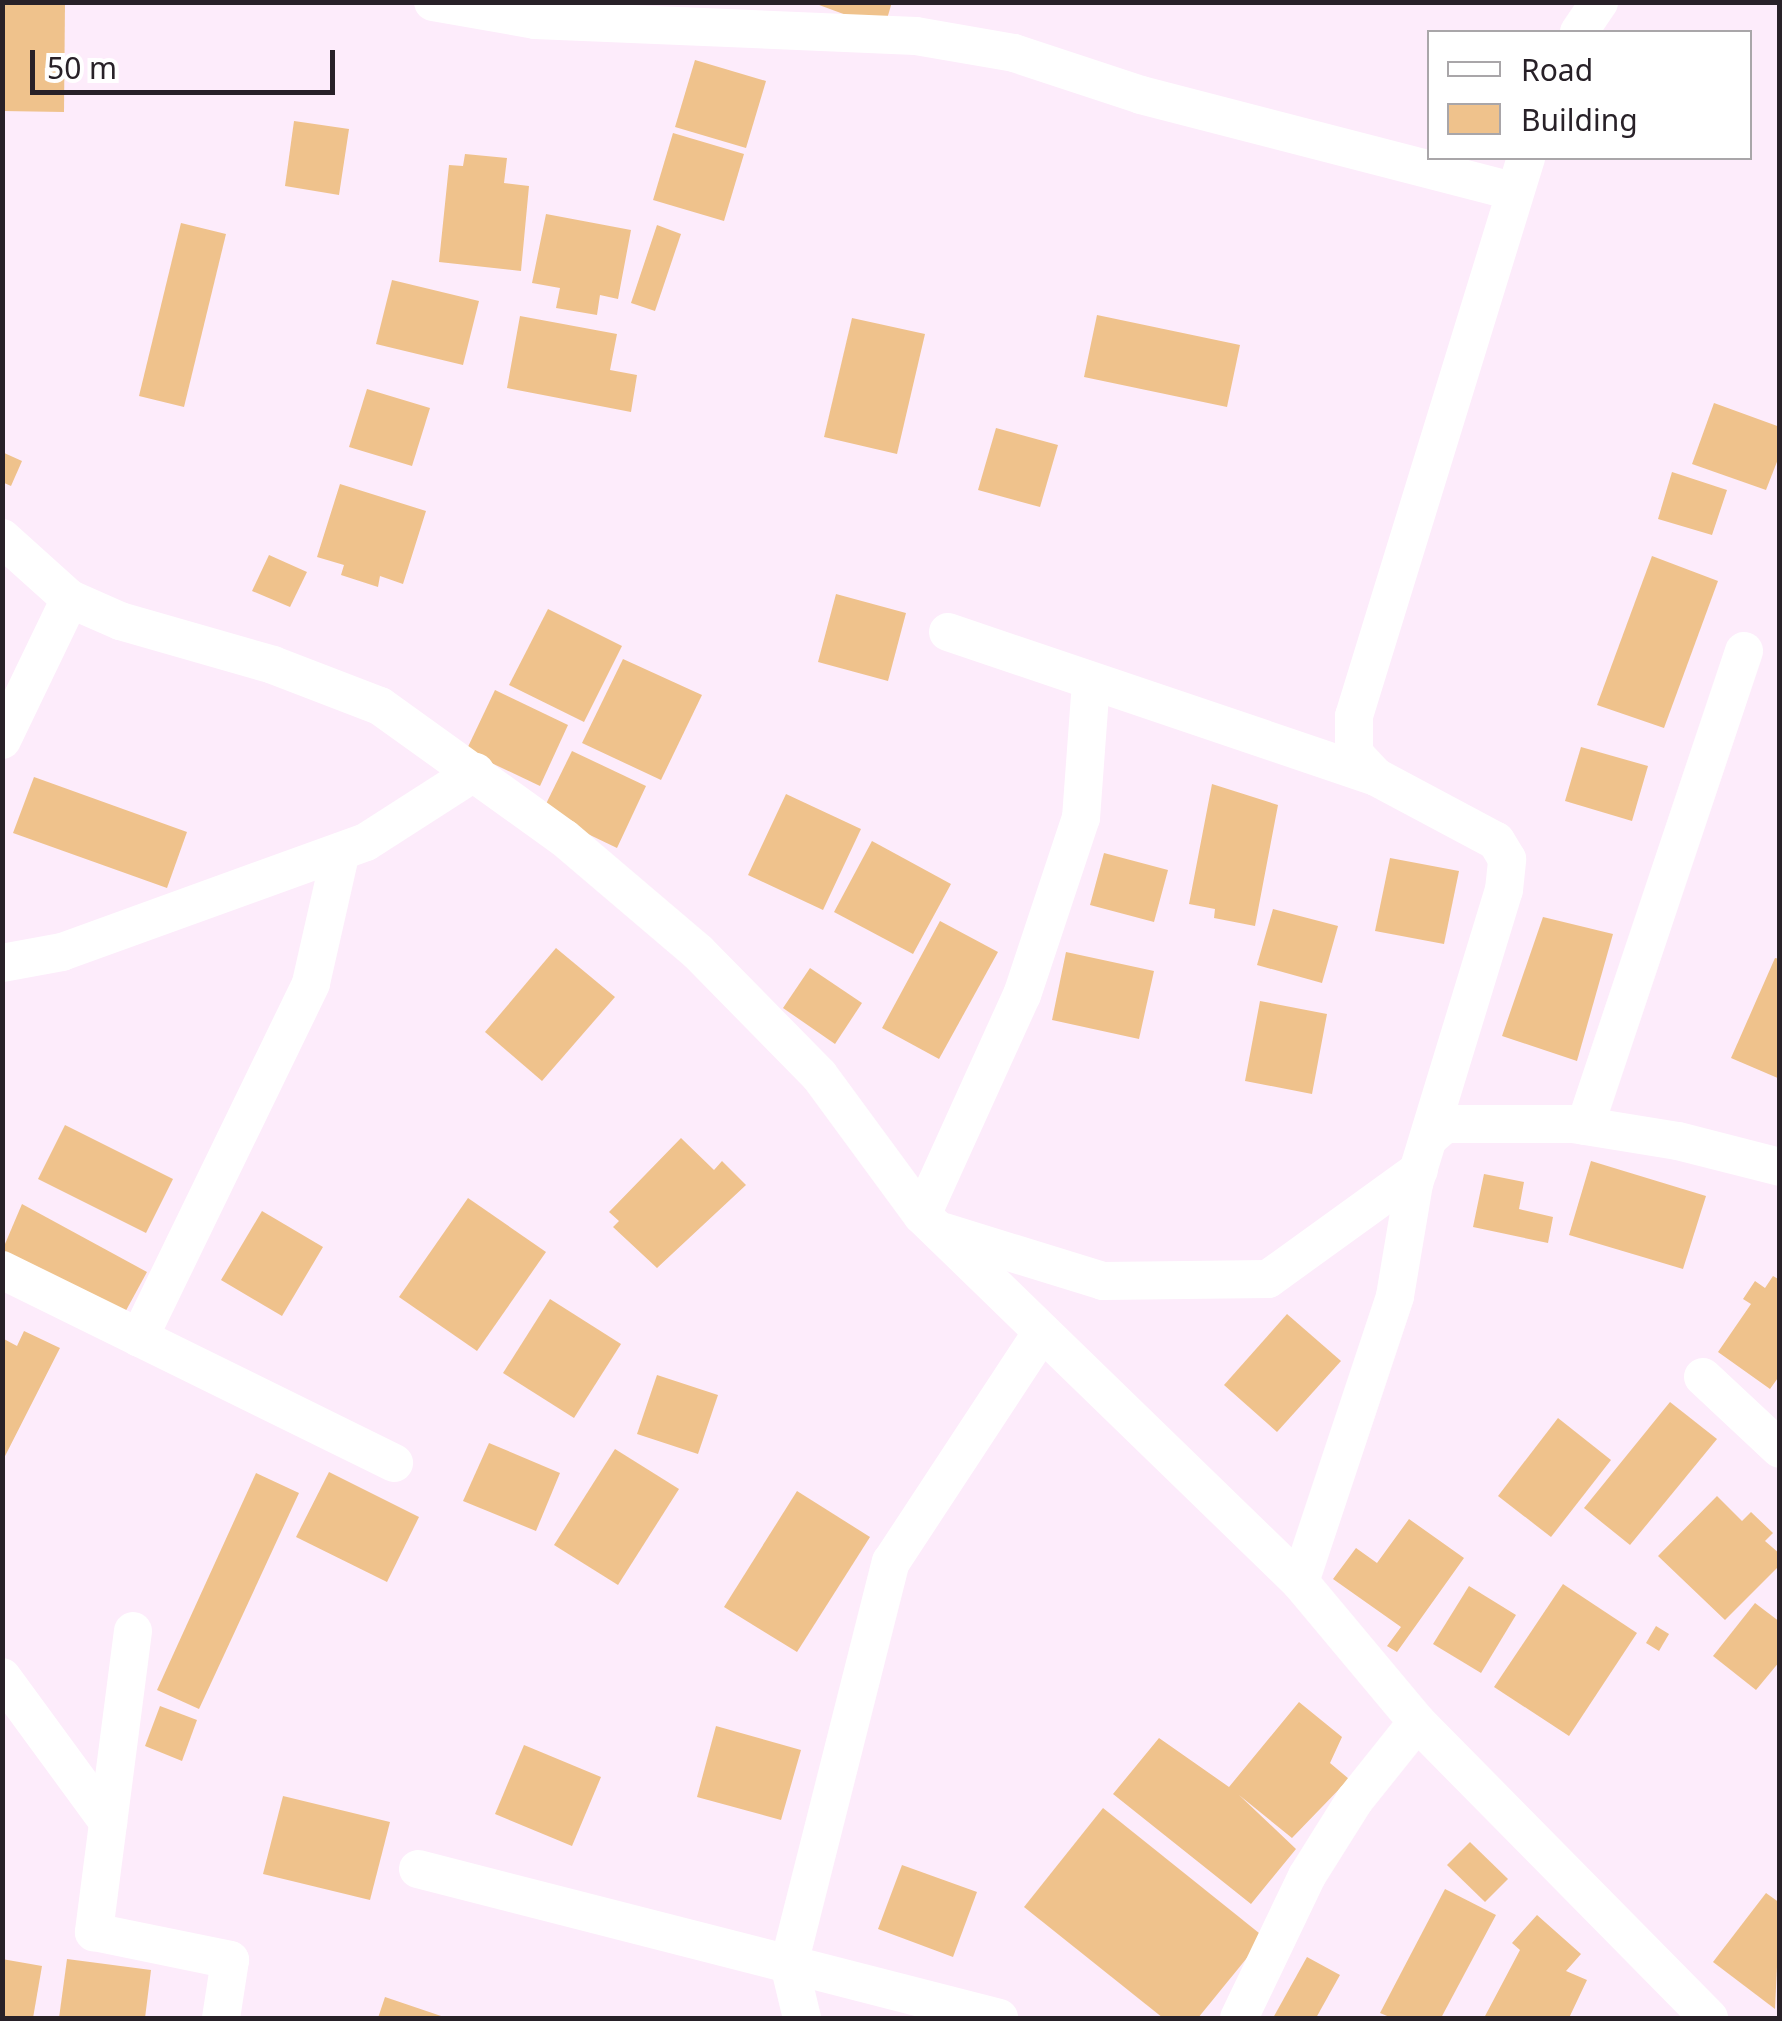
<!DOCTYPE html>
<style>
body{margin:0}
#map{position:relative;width:1782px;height:2021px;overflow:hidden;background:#fdecfb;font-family:"Noto Sans",sans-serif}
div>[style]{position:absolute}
.building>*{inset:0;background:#efc28c}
.minor>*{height:38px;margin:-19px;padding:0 19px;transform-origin:19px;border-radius:19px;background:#fff}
span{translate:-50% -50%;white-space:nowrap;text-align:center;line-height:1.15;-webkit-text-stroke:8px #fff;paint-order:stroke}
.frame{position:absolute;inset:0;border:5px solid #282128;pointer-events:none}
.legend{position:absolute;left:1427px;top:30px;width:325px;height:130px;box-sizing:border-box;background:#fff;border:2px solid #a9a6a9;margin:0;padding:12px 18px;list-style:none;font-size:30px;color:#282128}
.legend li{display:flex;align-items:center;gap:20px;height:50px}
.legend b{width:50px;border:2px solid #a9a6a9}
.scale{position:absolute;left:30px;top:50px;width:305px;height:45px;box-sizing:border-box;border:5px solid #282128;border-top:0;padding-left:12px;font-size:30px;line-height:35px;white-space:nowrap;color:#282128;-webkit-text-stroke:8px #fff;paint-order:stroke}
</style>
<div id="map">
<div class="building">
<div style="clip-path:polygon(2px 2px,65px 2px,64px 112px,2px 111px)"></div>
<div style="clip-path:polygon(811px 2px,892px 2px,884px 29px)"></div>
<div style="clip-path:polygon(695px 60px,766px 81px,746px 148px,675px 127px)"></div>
<div style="clip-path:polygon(294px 121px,349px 129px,339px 195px,285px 186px)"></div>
<div style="clip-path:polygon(673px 133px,744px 154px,724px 221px,653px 200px)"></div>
<div style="clip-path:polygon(465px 154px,507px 158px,504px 183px,529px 186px,521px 271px,439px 262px,449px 165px,463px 166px)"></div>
<div style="clip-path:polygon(546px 214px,631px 230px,618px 299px,600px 295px,597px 315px,556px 308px,560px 288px,532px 283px)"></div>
<div style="clip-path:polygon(181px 223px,226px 234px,184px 407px,139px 396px)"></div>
<div style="clip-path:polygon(657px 225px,681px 234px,655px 311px,631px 303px)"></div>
<div style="clip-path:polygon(392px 280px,479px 301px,463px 365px,376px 344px)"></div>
<div style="clip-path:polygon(1097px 315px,1240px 345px,1227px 407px,1084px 377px)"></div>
<div style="clip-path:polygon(520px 316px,617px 334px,610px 370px,637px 375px,631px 412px,507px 388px)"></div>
<div style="clip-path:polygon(852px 318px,925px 334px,897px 454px,824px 437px)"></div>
<div style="clip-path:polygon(367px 389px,430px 408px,412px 466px,349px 447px)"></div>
<div style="clip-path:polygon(1714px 403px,1780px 427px,1780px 454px,1766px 490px,1692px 464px)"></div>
<div style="clip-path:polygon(996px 428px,1058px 445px,1040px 507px,978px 490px)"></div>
<div style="clip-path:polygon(2px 452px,22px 461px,11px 486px,2px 482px)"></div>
<div style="clip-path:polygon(1672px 472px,1727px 490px,1712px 535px,1658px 519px)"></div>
<div style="clip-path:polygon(340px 484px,426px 511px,403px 584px,380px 576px,378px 587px,341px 575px,344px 565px,317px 557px)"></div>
<div style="clip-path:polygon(269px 555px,307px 572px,290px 607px,252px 591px)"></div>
<div style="clip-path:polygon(1652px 556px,1718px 581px,1664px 728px,1597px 705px)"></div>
<div style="clip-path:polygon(836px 594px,906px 613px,888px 681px,818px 662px)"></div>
<div style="clip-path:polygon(548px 609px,622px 646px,584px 722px,509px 685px)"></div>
<div style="clip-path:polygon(623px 659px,702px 695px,661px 780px,582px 743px)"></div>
<div style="clip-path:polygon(495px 690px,568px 725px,540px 786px,466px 751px)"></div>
<div style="clip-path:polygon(1581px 747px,1648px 766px,1632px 821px,1565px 801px)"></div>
<div style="clip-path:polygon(572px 751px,646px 786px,617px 848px,542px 812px)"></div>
<div style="clip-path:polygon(34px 777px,187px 832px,167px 888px,13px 833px)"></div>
<div style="clip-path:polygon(1212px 784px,1278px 805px,1255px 926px,1214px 918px,1215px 909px,1189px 904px)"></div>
<div style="clip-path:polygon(786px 794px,861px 829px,823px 910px,748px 875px)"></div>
<div style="clip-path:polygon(872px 841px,951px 884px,913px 954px,834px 912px)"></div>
<div style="clip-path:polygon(1104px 853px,1168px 870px,1154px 922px,1090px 905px)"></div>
<div style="clip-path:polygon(1390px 858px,1459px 871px,1444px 944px,1375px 931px)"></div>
<div style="clip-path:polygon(1273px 909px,1338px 926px,1322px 983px,1257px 965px)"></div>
<div style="clip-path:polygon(1543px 917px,1613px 934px,1577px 1061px,1502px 1036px)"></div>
<div style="clip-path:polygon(940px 921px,998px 952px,939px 1059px,882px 1028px)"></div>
<div style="clip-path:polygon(556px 948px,615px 997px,542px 1081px,485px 1032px)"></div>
<div style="clip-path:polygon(1066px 952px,1154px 971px,1139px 1039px,1052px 1020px)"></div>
<div style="clip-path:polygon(1775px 958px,1780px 959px,1780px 1079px,1731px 1058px)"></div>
<div style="clip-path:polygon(810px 968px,862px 1003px,835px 1044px,783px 1008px)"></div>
<div style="clip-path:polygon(1260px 1001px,1327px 1014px,1312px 1094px,1245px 1081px)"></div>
<div style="clip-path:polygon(65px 1125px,173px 1179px,146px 1233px,38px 1179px)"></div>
<div style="clip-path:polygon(681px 1138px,714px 1170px,722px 1161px,746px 1185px,657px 1268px,613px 1227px,619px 1221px,609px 1212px)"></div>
<div style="clip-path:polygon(1591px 1161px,1706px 1196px,1683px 1269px,1569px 1235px)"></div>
<div style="clip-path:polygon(1484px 1174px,1524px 1182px,1519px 1209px,1553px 1217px,1548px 1243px,1473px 1227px)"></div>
<div style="clip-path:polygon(468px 1198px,546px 1252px,477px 1351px,399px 1297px)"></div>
<div style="clip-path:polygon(22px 1204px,147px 1272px,123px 1316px,2px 1251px)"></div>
<div style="clip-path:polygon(262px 1211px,323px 1247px,282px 1316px,221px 1280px)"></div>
<div style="clip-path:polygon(1773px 1276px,1780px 1280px,1780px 1375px,1770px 1389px,1718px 1352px,1751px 1304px,1743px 1299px,1755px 1281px,1765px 1288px)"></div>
<div style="clip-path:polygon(550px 1299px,621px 1344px,574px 1418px,503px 1373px)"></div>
<div style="clip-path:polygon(1287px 1314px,1341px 1361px,1277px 1432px,1224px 1385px)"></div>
<div style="clip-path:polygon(24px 1331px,60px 1348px,2px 1462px,2px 1338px,17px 1346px)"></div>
<div style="clip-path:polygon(657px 1375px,718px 1395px,698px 1454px,637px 1434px)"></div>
<div style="clip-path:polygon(1670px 1402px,1717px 1439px,1630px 1545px,1584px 1508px)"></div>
<div style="clip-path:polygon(1558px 1418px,1611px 1460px,1551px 1537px,1498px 1496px)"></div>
<div style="clip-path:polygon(489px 1443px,560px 1473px,536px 1531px,463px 1501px)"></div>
<div style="clip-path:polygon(615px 1449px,679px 1489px,618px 1585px,554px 1545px)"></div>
<div style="clip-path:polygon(329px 1472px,419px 1517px,387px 1582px,296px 1537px)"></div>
<div style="clip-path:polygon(256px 1473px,299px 1493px,199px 1709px,157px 1690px)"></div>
<div style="clip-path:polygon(797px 1491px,870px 1537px,797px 1652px,724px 1607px)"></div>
<div style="clip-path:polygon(1717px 1496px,1742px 1521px,1751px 1512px,1773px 1533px,1765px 1541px,1780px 1554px,1780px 1565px,1725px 1620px,1658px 1556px)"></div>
<div style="clip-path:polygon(1409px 1519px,1464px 1558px,1397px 1652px,1387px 1646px,1401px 1627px,1333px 1579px,1356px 1548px,1377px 1563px)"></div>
<div style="clip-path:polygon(1563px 1584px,1637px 1633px,1569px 1736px,1494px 1687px)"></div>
<div style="clip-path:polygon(1469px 1586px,1516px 1615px,1481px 1673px,1433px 1644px)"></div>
<div style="clip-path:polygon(1755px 1603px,1780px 1622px,1780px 1661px,1756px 1690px,1713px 1656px)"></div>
<div style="clip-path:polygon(1656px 1626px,1669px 1634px,1659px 1651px,1646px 1643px)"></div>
<div style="clip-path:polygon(1299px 1702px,1342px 1737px,1330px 1763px,1349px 1779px,1292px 1838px,1239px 1795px,1296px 1849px,1251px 1904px,1113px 1794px,1159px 1738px,1229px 1787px)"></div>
<div style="clip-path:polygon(160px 1706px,197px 1720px,182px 1761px,145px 1746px)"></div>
<div style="clip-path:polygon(716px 1726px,801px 1750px,781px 1820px,697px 1797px)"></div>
<div style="clip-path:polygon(524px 1745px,601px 1777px,572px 1846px,495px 1814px)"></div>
<div style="clip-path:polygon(283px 1796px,390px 1822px,370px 1900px,263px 1874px)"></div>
<div style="clip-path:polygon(1103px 1808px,1264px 1937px,1198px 2018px,1163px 2018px,1024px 1907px)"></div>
<div style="clip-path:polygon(1470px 1842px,1508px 1879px,1485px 1902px,1447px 1865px)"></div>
<div style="clip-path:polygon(902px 1865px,977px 1892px,953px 1957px,878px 1929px)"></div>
<div style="clip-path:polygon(1445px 1889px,1496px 1915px,1441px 2018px,1392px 2018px,1380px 2013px)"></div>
<div style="clip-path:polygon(1766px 1893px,1780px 1903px,1775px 2009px,1713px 1962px)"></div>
<div style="clip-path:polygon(1537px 1915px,1581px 1954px,1566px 1971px,1587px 1980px,1569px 2018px,1484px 2018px,1520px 1950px,1512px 1943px)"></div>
<div style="clip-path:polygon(1307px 1957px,1340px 1975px,1316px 2018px,1273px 2018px)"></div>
<div style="clip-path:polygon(2px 1959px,42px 1966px,33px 2018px,2px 2018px)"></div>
<div style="clip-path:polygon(67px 1959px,151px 1970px,145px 2018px,59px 2018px)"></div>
<div style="clip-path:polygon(385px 1997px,447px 2018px,378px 2018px)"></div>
</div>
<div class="minor">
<div style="left:433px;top:2px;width:104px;rotate:10deg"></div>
<div style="left:535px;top:20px;width:381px;rotate:2.4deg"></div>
<div style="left:916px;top:36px;width:99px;rotate:9.8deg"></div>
<div style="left:1014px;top:53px;width:134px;rotate:18.3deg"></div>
<div style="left:1141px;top:95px;width:386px;rotate:14.5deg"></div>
<div style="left:1579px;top:32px;width:36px;rotate:-56deg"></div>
<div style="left:2px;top:538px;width:91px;rotate:41.9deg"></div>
<div style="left:70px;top:599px;width:55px;rotate:23.7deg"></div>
<div style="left:120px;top:621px;width:159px;rotate:16deg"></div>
<div style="left:273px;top:665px;width:115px;rotate:21deg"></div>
<div style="left:380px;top:706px;width:226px;rotate:35.7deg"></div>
<div style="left:564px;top:838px;width:176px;rotate:40.4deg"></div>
<div style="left:698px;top:952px;width:173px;rotate:45.5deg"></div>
<div style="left:819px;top:1075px;width:174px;rotate:53.7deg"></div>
<div style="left:922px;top:1215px;width:527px;rotate:44.15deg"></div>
<div style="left:1300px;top:1582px;width:182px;rotate:50.1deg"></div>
<div style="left:1417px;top:1722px;width:416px;rotate:45.4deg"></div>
<div style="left:948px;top:632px;width:452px;rotate:18.7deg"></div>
<div style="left:2px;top:740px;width:157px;rotate:-64.3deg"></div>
<div style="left:2px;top:963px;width:61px;rotate:-10.4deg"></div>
<div style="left:62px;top:952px;width:323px;rotate:-19.9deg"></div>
<div style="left:366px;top:842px;width:130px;rotate:-32.7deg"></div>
<div style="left:1585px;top:1126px;width:501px;rotate:-71.49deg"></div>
<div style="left:1429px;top:1138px;width:21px;rotate:-41deg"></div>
<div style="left:1445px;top:1124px;width:128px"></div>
<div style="left:1573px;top:1124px;width:106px;rotate:9.2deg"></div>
<div style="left:1678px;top:1141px;width:105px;rotate:14.3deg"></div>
<div style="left:922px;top:1215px;width:242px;rotate:-65.6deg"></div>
<div style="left:1022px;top:995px;width:187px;rotate:-71.6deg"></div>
<div style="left:1081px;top:818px;width:135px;rotate:-85.8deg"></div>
<div style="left:944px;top:1232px;width:166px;rotate:17.1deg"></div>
<div style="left:1103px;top:1281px;width:165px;rotate:-0.7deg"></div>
<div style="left:1268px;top:1279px;width:186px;rotate:-35.8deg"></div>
<div style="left:2px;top:1270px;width:437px;rotate:26.2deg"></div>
<div style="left:139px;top:1338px;width:394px;rotate:-64.1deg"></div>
<div style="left:311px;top:983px;width:135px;rotate:-77.2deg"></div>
<div style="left:1703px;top:1377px;width:105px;rotate:43.1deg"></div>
<div style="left:1300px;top:1582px;width:301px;rotate:-71.6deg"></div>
<div style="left:1395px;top:1296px;width:114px;rotate:-80.4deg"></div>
<div style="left:1414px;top:1184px;width:307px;rotate:-73deg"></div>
<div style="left:1504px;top:890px;width:31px;rotate:-84deg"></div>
<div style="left:1507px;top:859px;width:21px;rotate:-121deg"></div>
<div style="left:1496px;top:841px;width:136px;rotate:-151.9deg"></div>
<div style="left:1376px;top:777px;width:33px;rotate:-133deg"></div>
<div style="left:1354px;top:753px;width:37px;rotate:-90deg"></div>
<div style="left:1354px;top:716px;width:584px;rotate:-72.87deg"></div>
<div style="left:133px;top:1631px;width:304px;rotate:97.4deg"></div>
<div style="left:94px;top:1932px;width:139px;rotate:11.6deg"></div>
<div style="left:230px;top:1960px;width:59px;rotate:98.8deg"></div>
<div style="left:2px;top:1677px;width:180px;rotate:53.8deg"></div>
<div style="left:418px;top:1869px;width:600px;rotate:14.38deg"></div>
<div style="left:802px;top:2018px;width:56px;rotate:-103.5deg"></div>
<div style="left:789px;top:1964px;width:415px;rotate:-75.8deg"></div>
<div style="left:891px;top:1562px;width:275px;rotate:-56.7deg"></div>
<div style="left:1239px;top:2018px;width:157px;rotate:-64.4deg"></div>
<div style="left:1307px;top:1876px;width:89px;rotate:-57.9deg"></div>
<div style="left:1354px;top:1801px;width:101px;rotate:-51.4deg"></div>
</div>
<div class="frame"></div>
<ul class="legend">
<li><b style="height:12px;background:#fff"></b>Road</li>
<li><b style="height:28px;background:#efc28c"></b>Building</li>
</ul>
<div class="scale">50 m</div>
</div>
